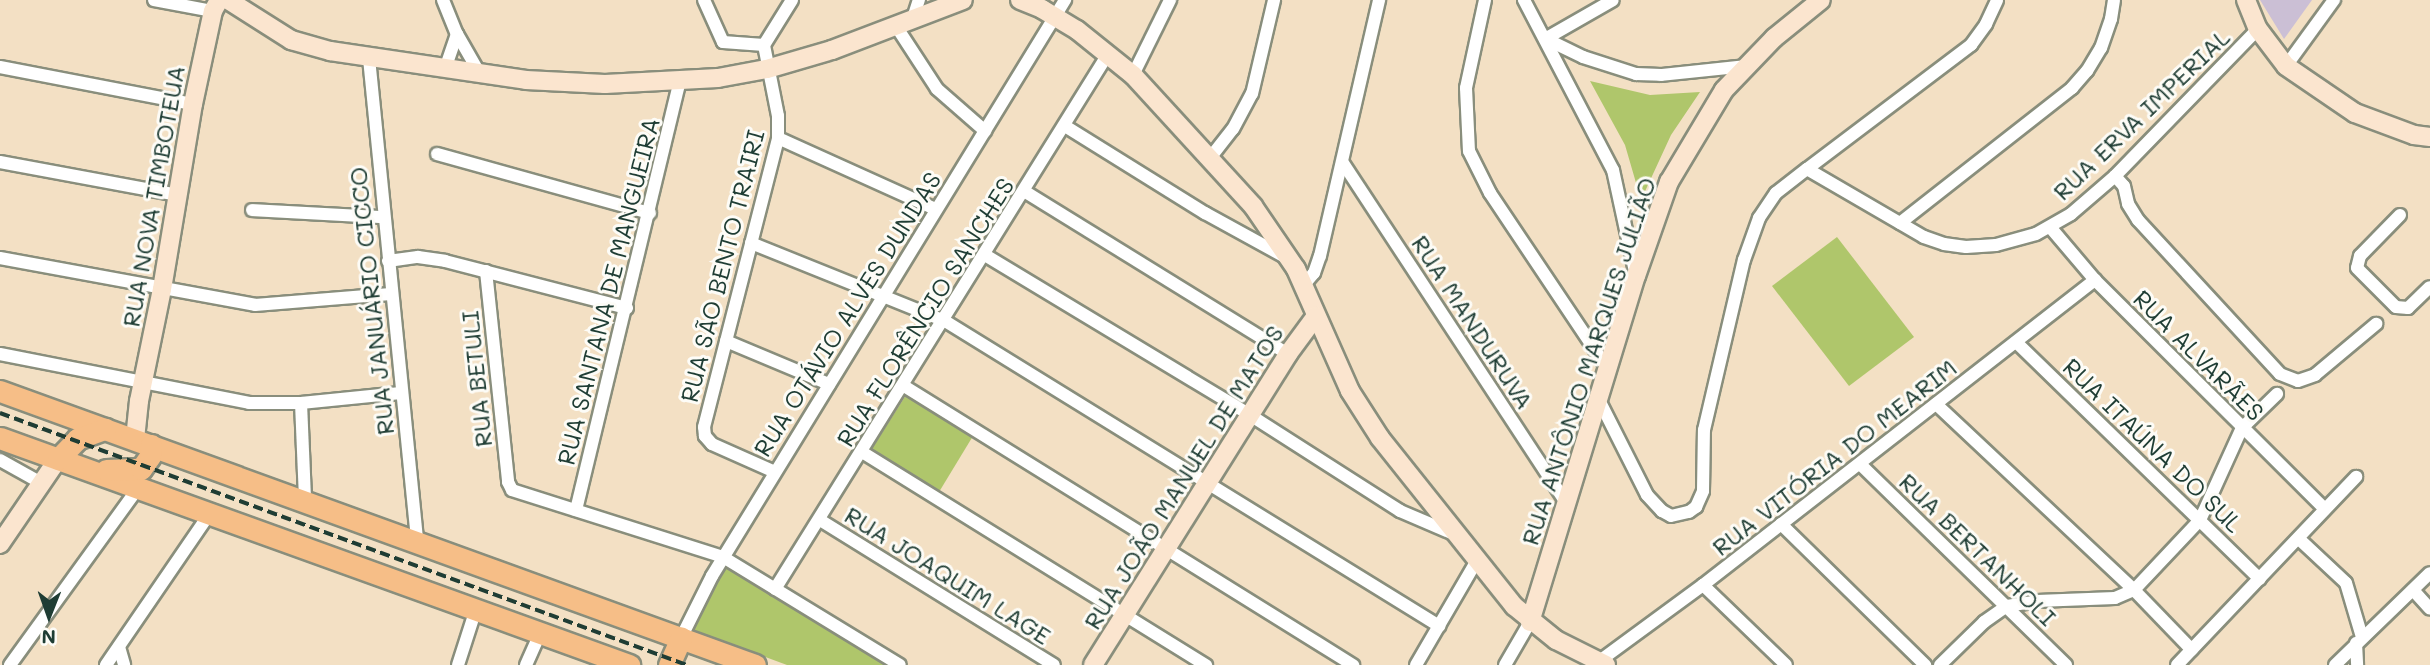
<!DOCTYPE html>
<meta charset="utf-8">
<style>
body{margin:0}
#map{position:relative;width:2430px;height:665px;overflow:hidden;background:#f3e0c4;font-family:Mali,sans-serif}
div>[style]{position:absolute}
.industrial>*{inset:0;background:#cbbfd5}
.green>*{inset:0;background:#afc66b}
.roads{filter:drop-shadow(2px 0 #898e7c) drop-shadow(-2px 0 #898e7c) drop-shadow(0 2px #898e7c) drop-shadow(0 -2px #898e7c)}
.street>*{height:12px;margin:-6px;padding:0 6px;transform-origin:6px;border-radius:6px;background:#fff}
.secondary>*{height:18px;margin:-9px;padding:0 9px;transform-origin:9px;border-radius:9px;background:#fbe5cf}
.primary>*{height:21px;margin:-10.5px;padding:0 10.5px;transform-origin:10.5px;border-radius:10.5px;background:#f6be87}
.rail>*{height:3.5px;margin-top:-1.75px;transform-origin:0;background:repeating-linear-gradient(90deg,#1f3d34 0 10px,transparent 0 15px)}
span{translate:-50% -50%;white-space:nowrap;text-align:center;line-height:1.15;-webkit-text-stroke:6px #fdfcf7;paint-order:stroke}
.street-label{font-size:24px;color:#1f3d34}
.north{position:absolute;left:14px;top:581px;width:70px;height:70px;-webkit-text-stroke:5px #fdfcf7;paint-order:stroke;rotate:181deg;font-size:19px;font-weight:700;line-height:28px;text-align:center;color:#1f3d34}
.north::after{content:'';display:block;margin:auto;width:24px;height:32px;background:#1f3d34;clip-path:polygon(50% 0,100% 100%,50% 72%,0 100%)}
</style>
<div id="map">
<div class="industrial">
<div style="clip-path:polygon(2260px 0,2312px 0,2284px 39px)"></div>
</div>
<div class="green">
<div style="clip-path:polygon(1590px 81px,1650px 95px,1700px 92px,1671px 135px,1641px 200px,1625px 145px)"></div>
<div style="clip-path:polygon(1837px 237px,1914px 337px,1849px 386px,1772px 286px)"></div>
<div style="clip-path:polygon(906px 395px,973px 436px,939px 492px,871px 450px)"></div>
<div style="clip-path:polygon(720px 566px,727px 567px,887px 665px,787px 665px,693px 630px)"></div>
</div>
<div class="roads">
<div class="street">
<div style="left:154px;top:0;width:60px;rotate:10.6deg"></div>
<div style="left:443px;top:0;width:37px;rotate:68deg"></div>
<div style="left:457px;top:34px;width:46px;rotate:60.1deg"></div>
<div style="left:704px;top:0;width:46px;rotate:65.7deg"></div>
<div style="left:723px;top:42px;width:41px;rotate:4.2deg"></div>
<div style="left:1485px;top:0;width:90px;rotate:102.2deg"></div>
<div style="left:1466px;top:88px;width:63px;rotate:87.3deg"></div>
<div style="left:1469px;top:151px;width:47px;rotate:63.4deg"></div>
<div style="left:1490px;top:193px;width:214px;rotate:56.2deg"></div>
<div style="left:1524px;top:0;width:192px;rotate:62.4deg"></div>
<div style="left:1613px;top:170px;width:108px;rotate:77.8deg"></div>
<div style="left:913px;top:18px;width:19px;rotate:-72deg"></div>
<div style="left:896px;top:26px;width:75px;rotate:56.9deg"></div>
<div style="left:937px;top:89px;width:64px;rotate:41.2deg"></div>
<div style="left:1545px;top:39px;width:78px;rotate:-29.8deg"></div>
<div style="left:1546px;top:39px;width:41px;rotate:25.9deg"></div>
<div style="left:1583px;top:57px;width:56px;rotate:17.8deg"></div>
<div style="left:1636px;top:74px;width:25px;rotate:2deg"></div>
<div style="left:1661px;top:75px;width:85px;rotate:-6deg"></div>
<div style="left:369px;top:58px;width:484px;rotate:84.3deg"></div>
<div style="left:2286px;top:66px;width:82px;rotate:-54deg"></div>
<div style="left:0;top:67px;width:197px;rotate:10.9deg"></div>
<div style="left:445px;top:69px;width:37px;rotate:-71deg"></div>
<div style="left:1133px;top:75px;width:84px;rotate:-63.7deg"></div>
<div style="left:1065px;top:126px;width:165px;rotate:31.9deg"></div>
<div style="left:1205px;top:213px;width:94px;rotate:28.8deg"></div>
<div style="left:778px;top:138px;width:172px;rotate:24.3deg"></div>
<div style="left:437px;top:154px;width:221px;rotate:15.5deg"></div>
<div style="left:1210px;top:158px;width:37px;rotate:-52deg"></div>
<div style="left:1233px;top:129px;width:40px;rotate:-62deg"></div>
<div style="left:1252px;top:94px;width:97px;rotate:-76.8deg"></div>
<div style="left:0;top:162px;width:181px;rotate:10.5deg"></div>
<div style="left:1343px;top:163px;width:409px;rotate:56.7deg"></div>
<div style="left:1807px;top:169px;width:206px;rotate:-37.1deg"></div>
<div style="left:1971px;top:45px;width:26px;rotate:-54deg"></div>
<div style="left:1986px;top:24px;width:26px;rotate:-65deg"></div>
<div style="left:2115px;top:176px;width:13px;rotate:48deg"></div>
<div style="left:2124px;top:186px;width:18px;rotate:77deg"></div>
<div style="left:2128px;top:204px;width:19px;rotate:58deg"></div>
<div style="left:2138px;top:220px;width:209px;rotate:47.3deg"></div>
<div style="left:2280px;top:374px;width:19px;rotate:21deg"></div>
<div style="left:2298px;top:381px;width:18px;rotate:-19deg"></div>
<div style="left:2315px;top:375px;width:80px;rotate:-39.9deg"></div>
<div style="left:1024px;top:191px;width:310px;rotate:31.7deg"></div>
<div style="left:252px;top:210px;width:131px;rotate:3.1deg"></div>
<div style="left:2400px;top:215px;width:57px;rotate:134.3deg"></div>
<div style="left:2360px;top:256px;width:12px;rotate:104deg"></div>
<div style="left:2357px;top:268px;width:55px;rotate:45deg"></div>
<div style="left:2396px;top:307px;width:12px;rotate:5deg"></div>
<div style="left:2408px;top:308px;width:30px;rotate:-44deg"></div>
<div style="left:1900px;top:223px;width:219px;rotate:-38.1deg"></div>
<div style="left:2072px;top:88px;width:23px;rotate:-49deg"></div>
<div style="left:2087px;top:71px;width:27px;rotate:-59deg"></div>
<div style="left:2101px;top:48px;width:31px;rotate:-71deg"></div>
<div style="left:2111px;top:19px;width:19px;rotate:-81deg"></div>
<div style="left:2050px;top:227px;width:70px;rotate:49.7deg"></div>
<div style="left:2095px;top:280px;width:323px;rotate:44.9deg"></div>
<div style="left:751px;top:243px;width:209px;rotate:21.9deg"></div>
<div style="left:945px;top:321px;width:581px;rotate:31.69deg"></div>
<div style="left:985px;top:255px;width:310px;rotate:31.1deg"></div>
<div style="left:1250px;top:415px;width:178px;rotate:32.6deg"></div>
<div style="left:1400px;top:511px;width:59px;rotate:23.1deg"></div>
<div style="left:0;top:258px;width:259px;rotate:10.4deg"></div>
<div style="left:255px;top:305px;width:136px;rotate:-4.6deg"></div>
<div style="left:388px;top:261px;width:30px;rotate:-8deg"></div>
<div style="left:418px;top:257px;width:27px;rotate:8deg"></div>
<div style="left:445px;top:261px;width:188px;rotate:14.5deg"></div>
<div style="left:486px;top:271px;width:212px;rotate:84deg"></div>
<div style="left:508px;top:482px;width:9px;rotate:63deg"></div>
<div style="left:512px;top:490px;width:221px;rotate:17.6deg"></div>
<div style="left:723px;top:557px;width:207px;rotate:31.4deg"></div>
<div style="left:1303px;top:286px;width:17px;rotate:-50deg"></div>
<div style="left:1314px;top:273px;width:18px;rotate:-71deg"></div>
<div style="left:1320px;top:256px;width:263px;rotate:-77deg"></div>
<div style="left:726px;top:341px;width:112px;rotate:22.7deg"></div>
<div style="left:2016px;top:342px;width:340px;rotate:44.2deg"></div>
<div style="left:0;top:354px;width:254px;rotate:11.1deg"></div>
<div style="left:249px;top:403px;width:52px"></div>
<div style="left:301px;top:403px;width:100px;rotate:-5.7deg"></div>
<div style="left:904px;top:386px;width:529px;rotate:31.86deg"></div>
<div style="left:1600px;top:402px;width:104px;rotate:63.2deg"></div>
<div style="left:1647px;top:495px;width:22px;rotate:47deg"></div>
<div style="left:1662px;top:511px;width:10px;rotate:29deg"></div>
<div style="left:1671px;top:516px;width:18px;rotate:-13deg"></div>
<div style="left:1689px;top:512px;width:9px;rotate:-36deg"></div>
<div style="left:1696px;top:507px;width:17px;rotate:-66deg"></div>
<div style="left:1703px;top:491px;width:61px;rotate:-89.1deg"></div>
<div style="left:1704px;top:430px;width:175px;rotate:-76.8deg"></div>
<div style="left:1744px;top:260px;width:45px;rotate:-70.3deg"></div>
<div style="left:1759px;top:218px;width:30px;rotate:-56deg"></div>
<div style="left:1776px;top:193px;width:39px;rotate:-38deg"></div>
<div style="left:1807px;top:169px;width:135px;rotate:30.2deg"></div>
<div style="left:1924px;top:237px;width:21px;rotate:19deg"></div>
<div style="left:1944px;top:244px;width:22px;rotate:8deg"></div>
<div style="left:1966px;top:247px;width:30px;rotate:-4deg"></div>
<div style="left:1996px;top:245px;width:41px;rotate:-15.4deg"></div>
<div style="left:2036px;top:234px;width:40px;rotate:-29.7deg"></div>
<div style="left:2071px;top:214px;width:58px;rotate:-40.8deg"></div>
<div style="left:2115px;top:176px;width:205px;rotate:-45.8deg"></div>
<div style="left:301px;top:403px;width:96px;rotate:87.6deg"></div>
<div style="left:1936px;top:404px;width:272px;rotate:43.2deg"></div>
<div style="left:2134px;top:590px;width:83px;rotate:46deg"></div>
<div style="left:862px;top:452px;width:405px;rotate:31.8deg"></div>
<div style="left:0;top:460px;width:49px;rotate:29.2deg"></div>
<div style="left:1860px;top:464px;width:288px;rotate:44.3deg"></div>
<div style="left:775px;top:472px;width:69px;rotate:-156deg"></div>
<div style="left:712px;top:444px;width:11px;rotate:-131deg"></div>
<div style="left:705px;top:436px;width:9px;rotate:-96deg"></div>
<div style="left:704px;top:427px;width:298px;rotate:-75.6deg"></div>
<div style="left:778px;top:138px;width:22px;rotate:-90deg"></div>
<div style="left:778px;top:116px;width:72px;rotate:-101.2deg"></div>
<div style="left:764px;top:45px;width:53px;rotate:-58.1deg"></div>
<div style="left:576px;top:510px;width:441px;rotate:-76.4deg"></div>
<div style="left:820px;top:520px;width:275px;rotate:31.8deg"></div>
<div style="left:1781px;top:524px;width:202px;rotate:44.4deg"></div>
<div style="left:2299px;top:539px;width:64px;rotate:43.1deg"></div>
<div style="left:2346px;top:583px;width:56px;rotate:73.5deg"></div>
<div style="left:1703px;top:585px;width:115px;rotate:43.9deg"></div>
<div style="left:775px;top:589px;width:630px;rotate:-58.1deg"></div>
<div style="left:2413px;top:590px;width:25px;rotate:48deg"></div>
<div style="left:681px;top:638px;width:69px;rotate:-63.4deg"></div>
<div style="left:712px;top:576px;width:676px;rotate:-58.5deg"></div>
<div style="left:2356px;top:643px;width:22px;rotate:87deg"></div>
<div style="left:119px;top:647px;width:19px;rotate:74deg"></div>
<div style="left:10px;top:665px;width:220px;rotate:-54.1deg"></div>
<div style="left:106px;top:665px;width:184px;rotate:-55.6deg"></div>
<div style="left:458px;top:665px;width:59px;rotate:-72.2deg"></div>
<div style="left:526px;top:665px;width:35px;rotate:-66deg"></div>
<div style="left:1416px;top:665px;width:119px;rotate:-59.8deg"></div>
<div style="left:1505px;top:665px;width:50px;rotate:-59.8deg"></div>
<div style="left:1594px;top:665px;width:135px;rotate:-36.3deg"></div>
<div style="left:1703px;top:585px;width:497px;rotate:-37.9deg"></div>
<div style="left:1940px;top:665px;width:62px;rotate:-44.3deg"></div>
<div style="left:1984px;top:622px;width:28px;rotate:-35deg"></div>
<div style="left:2007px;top:606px;width:30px;rotate:-9deg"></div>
<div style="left:2037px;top:601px;width:78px;rotate:-2.2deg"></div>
<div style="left:2115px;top:598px;width:21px;rotate:-23deg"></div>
<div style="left:2134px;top:590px;width:96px;rotate:-46.7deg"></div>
<div style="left:2200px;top:520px;width:101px;rotate:-65.5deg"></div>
<div style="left:2242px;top:428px;width:49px;rotate:-44.2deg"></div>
<div style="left:2177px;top:665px;width:260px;rotate:-46.4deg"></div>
<div style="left:2335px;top:665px;width:132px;rotate:-44.1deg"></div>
</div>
<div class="secondary">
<div style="left:228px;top:0;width:75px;rotate:32.4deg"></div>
<div style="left:291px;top:40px;width:41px;rotate:15.8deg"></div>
<div style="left:330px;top:51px;width:198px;rotate:8.4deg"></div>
<div style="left:526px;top:80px;width:79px;rotate:2.9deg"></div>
<div style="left:605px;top:84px;width:113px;rotate:-3deg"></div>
<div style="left:718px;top:78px;width:50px;rotate:-10.4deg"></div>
<div style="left:767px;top:69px;width:68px;rotate:-16.3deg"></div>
<div style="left:832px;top:50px;width:140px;rotate:-20.9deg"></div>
<div style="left:1020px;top:0;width:24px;rotate:22deg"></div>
<div style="left:1042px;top:9px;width:41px;rotate:31deg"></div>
<div style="left:1077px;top:30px;width:72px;rotate:38.8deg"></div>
<div style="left:1133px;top:75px;width:178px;rotate:47.5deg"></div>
<div style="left:1253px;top:206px;width:76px;rotate:55.7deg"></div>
<div style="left:1296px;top:269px;width:133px;rotate:66.1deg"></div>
<div style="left:1350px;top:391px;width:56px;rotate:57.4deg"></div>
<div style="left:1380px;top:438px;width:215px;rotate:51.4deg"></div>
<div style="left:1514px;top:606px;width:54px;rotate:39deg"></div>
<div style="left:1556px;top:640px;width:56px;rotate:26.6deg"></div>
<div style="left:2246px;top:0;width:31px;rotate:68deg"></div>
<div style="left:2258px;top:29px;width:46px;rotate:52.9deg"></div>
<div style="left:2286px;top:66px;width:83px;rotate:34.3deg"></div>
<div style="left:2355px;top:113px;width:63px;rotate:20.4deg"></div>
<div style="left:2414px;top:135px;width:16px;rotate:7deg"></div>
<div style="left:135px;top:439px;width:38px;rotate:-84deg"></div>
<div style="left:139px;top:401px;width:114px;rotate:-78.4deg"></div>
<div style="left:162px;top:289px;width:188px;rotate:-80.5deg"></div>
<div style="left:193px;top:104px;width:95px;rotate:-77.9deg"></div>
<div style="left:213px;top:11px;width:13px;rotate:-61deg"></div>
<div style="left:0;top:544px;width:103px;rotate:-55.7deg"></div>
<div style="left:1530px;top:622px;width:362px;rotate:-73deg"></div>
<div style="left:1636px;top:276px;width:100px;rotate:-70.7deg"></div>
<div style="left:1669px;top:182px;width:107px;rotate:-59.1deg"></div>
<div style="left:1724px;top:90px;width:72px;rotate:-46.1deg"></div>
<div style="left:1774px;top:38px;width:60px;rotate:-39deg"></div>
<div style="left:1093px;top:665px;width:367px;rotate:-57.9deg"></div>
<div style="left:1288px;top:354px;width:47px;rotate:-53.6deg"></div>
</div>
<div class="primary">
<div style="left:0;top:391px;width:803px;rotate:19.95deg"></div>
<div style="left:0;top:438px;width:669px;rotate:19.84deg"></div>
<div style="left:58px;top:459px;width:28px;rotate:-46deg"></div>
<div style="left:77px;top:439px;width:30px;rotate:-20deg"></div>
<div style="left:106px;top:470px;width:35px;rotate:-2deg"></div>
<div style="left:141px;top:469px;width:16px;rotate:-55deg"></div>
<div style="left:150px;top:456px;width:11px;rotate:-85deg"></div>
<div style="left:669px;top:665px;width:30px;rotate:-66deg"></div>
</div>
</div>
<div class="rail">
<div style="left:0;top:413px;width:732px;rotate:20.14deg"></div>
</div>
<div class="street-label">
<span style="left:2141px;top:114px;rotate:-44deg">RUA ERVA IMPERIAL</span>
<span style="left:153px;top:196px;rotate:-80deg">RUA NOVA TIMBOTEUA</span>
<span style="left:722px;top:266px;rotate:-76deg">RUA SÃO BENTO TRAIRI</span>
<span style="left:608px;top:291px;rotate:-76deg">RUA SANTANA DE MANGUEIRA</span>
<span style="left:371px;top:301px;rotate:-96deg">RUA JANUÁRIO CICCO</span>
<span style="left:925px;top:312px;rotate:-58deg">RUA FLORÊNCIO SANCHES</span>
<span style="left:847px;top:314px;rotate:-58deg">RUA OTÁVIO ALVES DUNDAS</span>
<span style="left:1473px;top:322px;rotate:57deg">RUA MANDURUVA</span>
<span style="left:2199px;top:355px;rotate:45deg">RUA ALVARÃES</span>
<span style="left:1588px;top:361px;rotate:-72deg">RUA ANTÔNIO MARQUES JULIÃO</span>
<span style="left:476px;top:379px;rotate:-96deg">RUA BETULI</span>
<span style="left:2153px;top:445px;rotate:44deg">RUA ITAÚNA DO SUL</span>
<span style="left:1834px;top:457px;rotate:-38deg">RUA VITÓRIA DO MEARIM</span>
<span style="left:1183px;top:477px;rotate:-58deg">RUA JOÃO MANUEL DE MATOS</span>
<span style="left:1978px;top:549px;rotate:44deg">RUA BERTANHOLI</span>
<span style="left:948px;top:575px;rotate:32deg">RUA JOAQUIM LAGE</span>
</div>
<div class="north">N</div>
</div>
